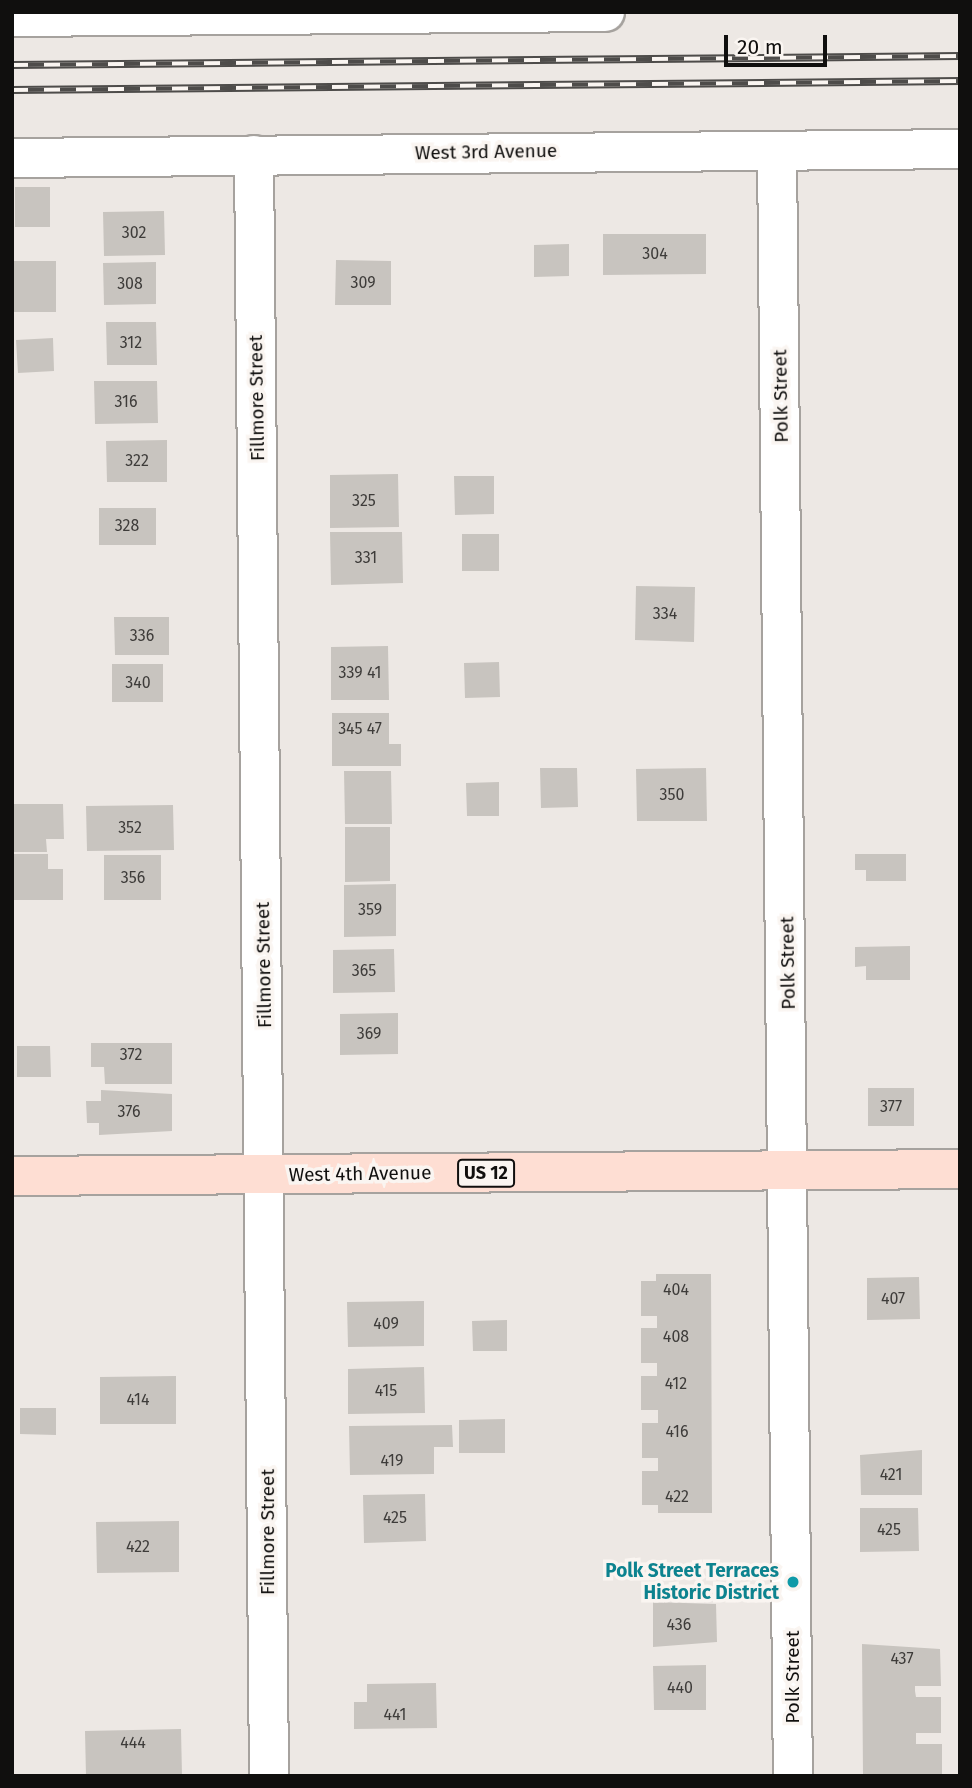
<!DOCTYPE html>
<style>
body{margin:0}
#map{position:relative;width:972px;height:1788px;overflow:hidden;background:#ede8e4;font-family:"Fira Sans",sans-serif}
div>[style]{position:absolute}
.building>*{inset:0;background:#c8c4bf}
.roads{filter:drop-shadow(2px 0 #a6a29e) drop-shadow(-2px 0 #a6a29e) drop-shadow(0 2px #a6a29e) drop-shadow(0 -2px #a6a29e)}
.street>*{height:38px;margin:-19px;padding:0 19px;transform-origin:19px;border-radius:19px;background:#fff}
.primary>*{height:38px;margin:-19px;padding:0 19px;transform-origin:19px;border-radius:19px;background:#feded3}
.rail>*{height:8px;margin-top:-4px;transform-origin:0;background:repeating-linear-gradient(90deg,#faf5f1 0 16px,#4e4c4a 0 32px);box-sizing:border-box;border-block:2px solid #4e4c4a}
.dots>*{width:19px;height:19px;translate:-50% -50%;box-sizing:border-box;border:4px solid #faf5f1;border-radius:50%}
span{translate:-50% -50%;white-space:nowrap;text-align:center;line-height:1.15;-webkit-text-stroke:7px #faf5f1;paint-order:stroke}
.number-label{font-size:16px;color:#3e3c3a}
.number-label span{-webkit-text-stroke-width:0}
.shield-label span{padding:2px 5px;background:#faf5f1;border:2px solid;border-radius:5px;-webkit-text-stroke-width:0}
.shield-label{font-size:18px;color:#100f0e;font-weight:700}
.street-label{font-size:19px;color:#100f0e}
.culture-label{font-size:19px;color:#0d838f;font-weight:700}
.right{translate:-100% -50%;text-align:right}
.frame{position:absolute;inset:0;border:14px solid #100f0e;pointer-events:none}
.scale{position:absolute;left:724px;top:35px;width:103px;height:32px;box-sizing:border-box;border:4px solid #100f0e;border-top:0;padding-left:9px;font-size:21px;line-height:24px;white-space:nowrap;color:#100f0e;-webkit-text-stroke:5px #faf5f1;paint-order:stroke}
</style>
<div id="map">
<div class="building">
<div style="clip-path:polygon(15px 187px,50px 187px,50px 227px,15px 227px)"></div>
<div style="clip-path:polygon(164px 211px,165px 255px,104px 256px,103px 212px)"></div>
<div style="clip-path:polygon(603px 234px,706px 234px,706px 274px,603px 275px)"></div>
<div style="clip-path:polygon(569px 244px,569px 276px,534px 277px,534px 245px)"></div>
<div style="clip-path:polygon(336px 260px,391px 261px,391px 305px,335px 305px)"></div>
<div style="clip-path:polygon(14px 261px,56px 261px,56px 312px,14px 312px)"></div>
<div style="clip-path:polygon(156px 262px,156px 304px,104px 305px,103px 263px)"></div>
<div style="clip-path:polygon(106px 322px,156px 322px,157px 365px,107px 365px)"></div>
<div style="clip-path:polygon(53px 338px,54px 371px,18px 373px,16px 340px)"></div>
<div style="clip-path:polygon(94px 381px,157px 381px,158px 423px,95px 424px)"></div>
<div style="clip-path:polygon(167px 440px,167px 482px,107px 482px,106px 441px)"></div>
<div style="clip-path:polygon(398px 474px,399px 527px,330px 528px,330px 475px)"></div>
<div style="clip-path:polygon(454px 476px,494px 476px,494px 514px,455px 515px)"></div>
<div style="clip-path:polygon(99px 508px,156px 508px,156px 545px,99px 545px)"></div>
<div style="clip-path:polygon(330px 532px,402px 532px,403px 583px,331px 585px)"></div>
<div style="clip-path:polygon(462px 534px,499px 534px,499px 571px,462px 571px)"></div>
<div style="clip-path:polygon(636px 586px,695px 587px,694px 642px,635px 640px)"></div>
<div style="clip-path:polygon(114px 617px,169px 617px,169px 655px,115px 655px)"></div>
<div style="clip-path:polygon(388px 646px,389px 700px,331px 700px,331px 647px)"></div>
<div style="clip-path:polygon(499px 662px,500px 697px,465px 698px,464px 663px)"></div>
<div style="clip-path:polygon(112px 664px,163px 664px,163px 702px,112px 702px)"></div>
<div style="clip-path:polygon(332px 713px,389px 713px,389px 744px,401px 744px,401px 766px,332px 766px)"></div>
<div style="clip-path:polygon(540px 768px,577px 768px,578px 807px,541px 808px)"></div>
<div style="clip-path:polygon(706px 768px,707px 821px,637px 821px,636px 769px)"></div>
<div style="clip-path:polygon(344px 771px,391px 771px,392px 824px,345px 824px)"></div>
<div style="clip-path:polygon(499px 782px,499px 816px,467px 816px,466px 783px)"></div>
<div style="clip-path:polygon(12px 804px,63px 804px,64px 839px,46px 839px,47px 852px,12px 852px)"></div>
<div style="clip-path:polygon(173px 805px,174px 850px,87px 851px,86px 806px)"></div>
<div style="clip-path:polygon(345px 827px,390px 827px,390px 881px,345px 882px)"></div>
<div style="clip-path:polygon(13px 854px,48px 854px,48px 869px,63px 869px,63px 900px,13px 900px)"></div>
<div style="clip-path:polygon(855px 854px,906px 854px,906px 881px,866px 881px,866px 870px,855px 870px)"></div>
<div style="clip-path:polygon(104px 855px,161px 855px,161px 900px,104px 900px)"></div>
<div style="clip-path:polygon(396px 884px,396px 936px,344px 937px,344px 885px)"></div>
<div style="clip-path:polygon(910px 946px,910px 980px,866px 980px,866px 966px,855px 967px,855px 947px)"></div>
<div style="clip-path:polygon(394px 949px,395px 992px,333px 993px,333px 950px)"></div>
<div style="clip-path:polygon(398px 1013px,398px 1054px,340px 1055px,340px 1014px)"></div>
<div style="clip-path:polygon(91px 1043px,172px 1043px,172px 1084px,105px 1084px,104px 1067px,91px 1067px)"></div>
<div style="clip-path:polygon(17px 1046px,50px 1046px,51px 1077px,17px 1077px)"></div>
<div style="clip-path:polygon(868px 1088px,914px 1088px,914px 1126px,868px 1126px)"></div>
<div style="clip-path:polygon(101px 1090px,172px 1094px,172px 1131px,99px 1135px,99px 1123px,87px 1123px,86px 1101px,101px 1101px)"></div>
<div style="clip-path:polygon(656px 1274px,711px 1274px,712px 1513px,658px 1513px,658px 1505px,642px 1505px,642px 1471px,658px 1471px,658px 1458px,642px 1458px,642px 1423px,658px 1423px,658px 1410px,641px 1410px,641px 1376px,657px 1376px,657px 1363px,641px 1363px,641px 1328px,657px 1328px,657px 1316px,641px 1316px,641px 1281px,656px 1281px)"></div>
<div style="clip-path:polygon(919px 1277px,920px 1319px,867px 1320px,867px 1278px)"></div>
<div style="clip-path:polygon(424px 1301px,424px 1346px,348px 1347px,347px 1302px)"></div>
<div style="clip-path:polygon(507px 1320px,507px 1351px,473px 1351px,472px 1321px)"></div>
<div style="clip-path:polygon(424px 1367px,425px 1413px,348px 1414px,348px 1369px)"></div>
<div style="clip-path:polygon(176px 1376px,176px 1424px,100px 1424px,100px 1377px)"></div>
<div style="clip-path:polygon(20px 1408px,56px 1408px,56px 1435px,20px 1434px)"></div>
<div style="clip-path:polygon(505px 1419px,505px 1453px,459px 1453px,459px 1420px)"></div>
<div style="clip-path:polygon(452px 1425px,453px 1447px,434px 1447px,434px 1474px,350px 1475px,349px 1426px)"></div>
<div style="clip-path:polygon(922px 1450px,922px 1495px,861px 1495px,860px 1455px)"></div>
<div style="clip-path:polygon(425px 1494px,426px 1541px,364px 1543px,363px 1495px)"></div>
<div style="clip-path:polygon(860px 1508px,918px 1508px,919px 1551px,860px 1552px)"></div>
<div style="clip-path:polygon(179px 1521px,179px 1572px,97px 1573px,96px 1522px)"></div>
<div style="clip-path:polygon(653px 1602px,716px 1604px,717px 1642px,653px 1647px)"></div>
<div style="clip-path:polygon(862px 1644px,940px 1649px,941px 1686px,915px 1686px,915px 1691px,916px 1697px,941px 1697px,941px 1733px,916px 1733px,916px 1744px,942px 1744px,942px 1776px,863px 1776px)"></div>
<div style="clip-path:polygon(706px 1665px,706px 1710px,654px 1710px,653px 1666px)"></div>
<div style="clip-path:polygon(436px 1683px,437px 1728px,354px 1729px,354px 1702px,367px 1702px,367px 1684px)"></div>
<div style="clip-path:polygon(181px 1729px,182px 1776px,86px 1776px,85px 1731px)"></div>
</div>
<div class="roads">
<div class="street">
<div style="left:12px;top:17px;width:593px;rotate:-0.48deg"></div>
<div style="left:777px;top:151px;width:1625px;rotate:89.44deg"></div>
<div style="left:254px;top:155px;width:1621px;rotate:89.47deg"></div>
<div style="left:12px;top:158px;width:948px;rotate:-0.54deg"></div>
</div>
<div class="primary">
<div style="left:12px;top:1176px;width:948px;rotate:-0.42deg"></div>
</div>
</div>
<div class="rail">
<div style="left:12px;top:65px;width:948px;rotate:-0.54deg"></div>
<div style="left:12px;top:90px;width:948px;rotate:-0.54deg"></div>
</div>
<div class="dots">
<div style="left:793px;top:1582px;background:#0f9aa8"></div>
</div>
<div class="number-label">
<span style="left:134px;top:233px">302</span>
<span style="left:655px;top:254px">304</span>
<span style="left:363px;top:283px">309</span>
<span style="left:130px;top:284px">308</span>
<span style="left:131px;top:343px">312</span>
<span style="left:126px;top:402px">316</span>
<span style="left:137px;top:461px">322</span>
<span style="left:364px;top:501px">325</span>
<span style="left:127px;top:526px">328</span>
<span style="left:366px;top:558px">331</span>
<span style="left:665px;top:614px">334</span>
<span style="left:142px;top:636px">336</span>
<span style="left:360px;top:673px">339 41</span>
<span style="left:138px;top:683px">340</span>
<span style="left:360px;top:729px">345 47</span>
<span style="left:672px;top:795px">350</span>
<span style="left:130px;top:828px">352</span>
<span style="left:133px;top:878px">356</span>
<span style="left:370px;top:910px">359</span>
<span style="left:364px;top:971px">365</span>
<span style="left:369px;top:1034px">369</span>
<span style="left:131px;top:1055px">372</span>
<span style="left:891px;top:1107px">377</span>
<span style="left:129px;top:1112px">376</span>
<span style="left:676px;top:1290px">404</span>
<span style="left:893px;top:1299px">407</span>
<span style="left:386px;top:1324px">409</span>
<span style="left:676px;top:1337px">408</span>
<span style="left:676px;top:1384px">412</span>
<span style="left:386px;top:1391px">415</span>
<span style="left:138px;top:1400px">414</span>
<span style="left:677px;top:1432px">416</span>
<span style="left:392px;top:1461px">419</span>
<span style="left:891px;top:1475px">421</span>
<span style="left:677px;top:1497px">422</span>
<span style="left:395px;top:1518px">425</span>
<span style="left:889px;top:1530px">425</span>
<span style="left:138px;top:1547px">422</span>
<span style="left:679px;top:1625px">436</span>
<span style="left:902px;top:1659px">437</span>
<span style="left:680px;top:1688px">440</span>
<span style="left:395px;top:1715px">441</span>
<span style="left:133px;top:1743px">444</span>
</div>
<div class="shield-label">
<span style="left:486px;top:1173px">US 12</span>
</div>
<div class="street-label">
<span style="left:486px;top:152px;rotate:-1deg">West 3rd Avenue</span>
<span style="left:781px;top:396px;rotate:-91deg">Polk Street</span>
<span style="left:257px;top:398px;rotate:-91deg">Fillmore Street</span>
<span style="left:788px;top:963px;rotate:-91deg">Polk Street</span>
<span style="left:264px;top:965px;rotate:-91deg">Fillmore Street</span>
<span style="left:360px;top:1174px;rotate:-1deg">West 4th Avenue</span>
<span style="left:268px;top:1532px;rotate:-90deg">Fillmore Street</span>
<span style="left:793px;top:1677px;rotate:-90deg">Polk Street</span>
</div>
<div class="culture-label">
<span class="right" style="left:779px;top:1582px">Polk Street Terraces<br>Historic District</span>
</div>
<div class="frame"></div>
<div class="scale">20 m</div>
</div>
